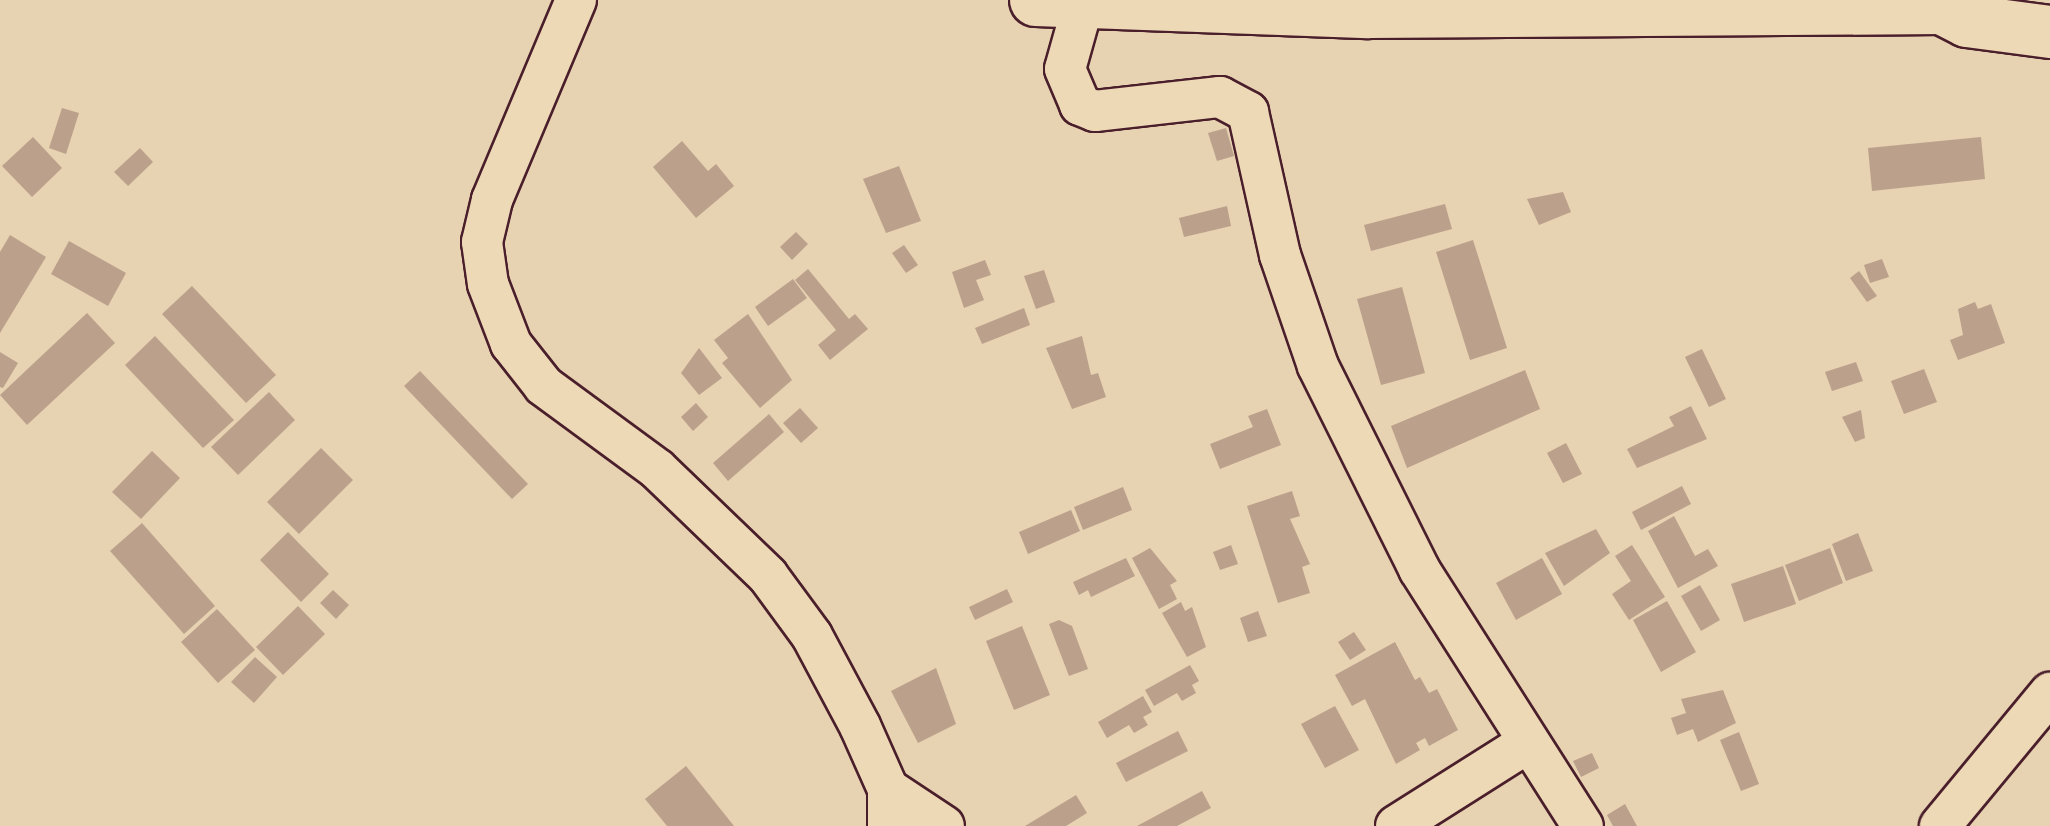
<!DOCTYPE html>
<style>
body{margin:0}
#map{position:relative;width:2050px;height:826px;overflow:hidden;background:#e7d2b1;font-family:"Balsamiq Sans",sans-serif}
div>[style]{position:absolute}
.building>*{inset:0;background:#bba08c}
.roads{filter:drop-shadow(2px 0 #4a1f2b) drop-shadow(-2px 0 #4a1f2b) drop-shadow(0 2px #4a1f2b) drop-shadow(0 -2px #4a1f2b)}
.minor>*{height:40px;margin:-20px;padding:0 20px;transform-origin:20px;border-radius:20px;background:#eed9b7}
.major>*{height:52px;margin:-26px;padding:0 26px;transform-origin:26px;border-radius:26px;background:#eed9b7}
span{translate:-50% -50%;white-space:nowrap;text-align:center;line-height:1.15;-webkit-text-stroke:8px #eed9b7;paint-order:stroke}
</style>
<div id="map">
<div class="building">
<div style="clip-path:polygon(62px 108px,79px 113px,66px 154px,49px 148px)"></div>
<div style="clip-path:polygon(1226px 128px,1234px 156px,1217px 161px,1208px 133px)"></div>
<div style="clip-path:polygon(33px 137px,62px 168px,32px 197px,2px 166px)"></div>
<div style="clip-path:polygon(1981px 137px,1985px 179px,1872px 191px,1868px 148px)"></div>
<div style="clip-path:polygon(682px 141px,708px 171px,716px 164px,734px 186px,696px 218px,653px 167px)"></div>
<div style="clip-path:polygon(140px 148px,153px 162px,128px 186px,114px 172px)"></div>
<div style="clip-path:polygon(899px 166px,921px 221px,886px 233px,863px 179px)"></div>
<div style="clip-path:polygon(1563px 192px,1571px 212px,1539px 225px,1527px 199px)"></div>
<div style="clip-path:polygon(1445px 204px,1452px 229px,1371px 251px,1364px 225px)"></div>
<div style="clip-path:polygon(1227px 206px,1231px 226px,1184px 237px,1179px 218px)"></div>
<div style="clip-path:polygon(796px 232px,808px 244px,792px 260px,780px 247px)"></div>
<div style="clip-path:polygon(10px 235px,46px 257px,0 333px,0 252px)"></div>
<div style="clip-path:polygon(1473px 240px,1507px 348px,1470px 360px,1436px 252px)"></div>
<div style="clip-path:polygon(69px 241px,126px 273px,108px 306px,51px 274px)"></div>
<div style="clip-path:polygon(904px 245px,918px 265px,906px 273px,892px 253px)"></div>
<div style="clip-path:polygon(1882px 259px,1889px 277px,1870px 283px,1864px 265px)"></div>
<div style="clip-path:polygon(985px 260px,991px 275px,976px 280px,984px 300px,964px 308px,952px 272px)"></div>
<div style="clip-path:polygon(808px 269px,849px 319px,855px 314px,868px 329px,830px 360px,818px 345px,836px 330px,795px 280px)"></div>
<div style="clip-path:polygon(1044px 270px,1055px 302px,1036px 309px,1024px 276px)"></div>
<div style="clip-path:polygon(1859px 271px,1877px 296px,1867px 302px,1850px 278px)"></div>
<div style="clip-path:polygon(793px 279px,807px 298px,768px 326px,755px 307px)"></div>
<div style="clip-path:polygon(192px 286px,276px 375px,246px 403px,162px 314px)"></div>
<div style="clip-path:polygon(1402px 287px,1425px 373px,1381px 385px,1357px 299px)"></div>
<div style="clip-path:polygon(1975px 302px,1978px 309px,1991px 304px,2005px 343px,1958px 360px,1950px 340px,1963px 335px,1958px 309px)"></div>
<div style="clip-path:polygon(1024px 308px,1030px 325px,982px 344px,975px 328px)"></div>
<div style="clip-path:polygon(87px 313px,115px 343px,27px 425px,0 395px)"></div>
<div style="clip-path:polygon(748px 314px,792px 380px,760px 408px,722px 363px,728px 358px,714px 340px)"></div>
<div style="clip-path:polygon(155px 336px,234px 420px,203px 448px,125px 365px)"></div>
<div style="clip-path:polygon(1082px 336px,1091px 375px,1098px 373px,1106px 397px,1072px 409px,1046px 348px)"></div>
<div style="clip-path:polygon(699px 348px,722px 378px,699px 395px,681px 373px)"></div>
<div style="clip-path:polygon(1702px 349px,1726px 399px,1709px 407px,1685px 357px)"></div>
<div style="clip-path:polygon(0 352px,18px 363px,3px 388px,0 387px)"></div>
<div style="clip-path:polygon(1856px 362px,1863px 381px,1832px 391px,1825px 372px)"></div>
<div style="clip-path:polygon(1924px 369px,1937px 402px,1904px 414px,1891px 381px)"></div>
<div style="clip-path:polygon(1525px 370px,1540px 409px,1407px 468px,1391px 426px)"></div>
<div style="clip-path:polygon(420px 371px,528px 484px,512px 499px,404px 386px)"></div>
<div style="clip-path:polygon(269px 392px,295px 420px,238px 475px,211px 447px)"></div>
<div style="clip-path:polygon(696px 403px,708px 417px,693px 431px,681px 417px)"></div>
<div style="clip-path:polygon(1691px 406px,1707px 439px,1637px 468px,1627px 449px,1674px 426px,1669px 417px)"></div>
<div style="clip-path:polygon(800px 408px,818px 428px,801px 443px,783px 423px)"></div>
<div style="clip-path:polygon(1267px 409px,1281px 445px,1220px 469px,1210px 444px,1253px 427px,1248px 416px)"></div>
<div style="clip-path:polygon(1861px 410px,1865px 438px,1855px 442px,1842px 417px)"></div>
<div style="clip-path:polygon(769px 414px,784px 432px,728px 481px,713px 463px)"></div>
<div style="clip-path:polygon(1566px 443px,1582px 474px,1563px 483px,1547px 453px)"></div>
<div style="clip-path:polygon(321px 448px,353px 480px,299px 534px,267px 502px)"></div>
<div style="clip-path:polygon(152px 451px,180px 478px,141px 519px,112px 492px)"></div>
<div style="clip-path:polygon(1682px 486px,1691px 504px,1641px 530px,1632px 512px)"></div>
<div style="clip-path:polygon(1123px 487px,1132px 510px,1083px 530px,1074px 507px)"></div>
<div style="clip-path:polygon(1292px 491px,1300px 516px,1290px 519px,1310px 564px,1302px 567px,1310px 593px,1278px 603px,1247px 506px)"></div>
<div style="clip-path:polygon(1071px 510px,1080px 531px,1028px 554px,1019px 532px)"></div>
<div style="clip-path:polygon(1674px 516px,1695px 556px,1708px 549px,1718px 566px,1678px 588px,1648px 531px)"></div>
<div style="clip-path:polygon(142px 523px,215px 606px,184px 634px,110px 551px)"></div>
<div style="clip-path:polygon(1596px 529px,1610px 553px,1564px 586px,1545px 553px)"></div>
<div style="clip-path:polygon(288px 532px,329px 574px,301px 602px,260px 560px)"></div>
<div style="clip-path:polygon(1858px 533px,1873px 571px,1846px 581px,1832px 544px)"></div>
<div style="clip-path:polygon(1231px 545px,1238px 564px,1220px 570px,1213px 552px)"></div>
<div style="clip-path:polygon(1632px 545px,1665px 597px,1629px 620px,1612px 594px,1631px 581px,1615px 556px)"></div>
<div style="clip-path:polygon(1150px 548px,1177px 581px,1170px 585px,1177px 599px,1159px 609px,1132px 558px)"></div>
<div style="clip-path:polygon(1830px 548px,1843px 583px,1799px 601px,1785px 565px)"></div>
<div style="clip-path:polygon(1126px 558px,1135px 576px,1091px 597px,1088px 590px,1079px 595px,1073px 582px)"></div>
<div style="clip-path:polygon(1542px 558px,1562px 594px,1516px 620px,1496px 583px)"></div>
<div style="clip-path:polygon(1783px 566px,1796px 604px,1744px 622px,1731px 584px)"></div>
<div style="clip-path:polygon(1700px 585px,1720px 620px,1701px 631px,1681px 596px)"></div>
<div style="clip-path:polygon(1007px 589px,1013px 602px,975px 620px,969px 607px)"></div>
<div style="clip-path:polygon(333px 590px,349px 605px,336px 619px,320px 603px)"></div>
<div style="clip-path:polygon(1667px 601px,1696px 652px,1661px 672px,1633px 620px)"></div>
<div style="clip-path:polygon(1181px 602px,1185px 611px,1192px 607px,1206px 647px,1187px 657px,1162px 613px)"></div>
<div style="clip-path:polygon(298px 606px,325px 634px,283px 675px,256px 647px)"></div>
<div style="clip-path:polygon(217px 609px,255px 650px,218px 683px,181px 642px)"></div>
<div style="clip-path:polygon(1258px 611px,1267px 636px,1248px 642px,1240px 618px)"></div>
<div style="clip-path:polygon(1059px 620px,1072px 626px,1088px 669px,1069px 676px,1049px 624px)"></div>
<div style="clip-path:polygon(1022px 626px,1050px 695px,1014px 710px,986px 641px)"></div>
<div style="clip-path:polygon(1354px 632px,1366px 650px,1350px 660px,1338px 642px)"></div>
<div style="clip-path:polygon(1395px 642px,1415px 680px,1420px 677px,1429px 693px,1437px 689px,1458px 730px,1429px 746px,1425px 738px,1416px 743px,1420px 750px,1396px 764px,1365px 699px,1352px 706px,1335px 675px)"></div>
<div style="clip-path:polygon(255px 657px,277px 677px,254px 703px,231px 682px)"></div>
<div style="clip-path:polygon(1190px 665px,1199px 681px,1192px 685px,1196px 693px,1182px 701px,1177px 693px,1154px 706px,1145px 690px)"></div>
<div style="clip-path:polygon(936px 668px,956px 724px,918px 743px,891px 691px)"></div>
<div style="clip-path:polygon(1723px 690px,1736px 723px,1698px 742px,1693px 729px,1677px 735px,1671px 718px,1686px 713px,1681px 699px)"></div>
<div style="clip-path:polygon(1143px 696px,1152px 712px,1143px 717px,1148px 725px,1134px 733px,1129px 725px,1107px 738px,1098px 722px)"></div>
<div style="clip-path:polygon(1335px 706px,1359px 750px,1325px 768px,1301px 724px)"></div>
<div style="clip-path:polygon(1178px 731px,1188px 751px,1126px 782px,1116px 763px)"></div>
<div style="clip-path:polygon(1739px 732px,1759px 784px,1741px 791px,1720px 740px)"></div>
<div style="clip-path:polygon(1592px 753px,1599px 768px,1581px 777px,1573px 761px)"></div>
<div style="clip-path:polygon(686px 766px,734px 826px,667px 826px,645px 799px)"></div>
<div style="clip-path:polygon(1202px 791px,1211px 808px,1177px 826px,1137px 826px)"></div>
<div style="clip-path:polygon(1076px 795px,1087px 813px,1066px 826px,1025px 826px)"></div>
<div style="clip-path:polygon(1625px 804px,1637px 826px,1613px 826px,1607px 815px)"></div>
</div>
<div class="roads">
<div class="minor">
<div style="left:576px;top:0;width:217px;rotate:112.8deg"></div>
<div style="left:492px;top:200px;width:43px;rotate:103.4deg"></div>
<div style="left:482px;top:242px;width:42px;rotate:81.9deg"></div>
<div style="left:488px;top:284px;width:64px;rotate:69deg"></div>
<div style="left:511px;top:344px;width:53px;rotate:51.8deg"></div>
<div style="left:544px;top:386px;width:140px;rotate:36.3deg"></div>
<div style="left:657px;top:469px;width:154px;rotate:43.9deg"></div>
<div style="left:768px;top:576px;width:74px;rotate:53.7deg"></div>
<div style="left:812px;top:636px;width:102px;rotate:61.9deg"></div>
<div style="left:860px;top:726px;width:69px;rotate:66deg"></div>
<div style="left:888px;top:789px;width:37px;rotate:90deg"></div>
<div style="left:1083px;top:5px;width:66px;rotate:105.7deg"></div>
<div style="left:1065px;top:69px;width:39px;rotate:67deg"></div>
<div style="left:1080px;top:105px;width:16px;rotate:22deg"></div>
<div style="left:1095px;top:111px;width:126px;rotate:-6.4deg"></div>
<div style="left:1220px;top:97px;width:32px;rotate:28deg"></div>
<div style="left:1248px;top:112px;width:147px;rotate:77.4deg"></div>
<div style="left:1280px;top:255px;width:117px;rotate:71.1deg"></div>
<div style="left:1318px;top:366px;width:227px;rotate:63.5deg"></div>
<div style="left:1419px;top:569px;width:305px;rotate:57.5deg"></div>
<div style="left:888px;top:789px;width:67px;rotate:33.5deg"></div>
<div style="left:1396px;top:826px;width:157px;rotate:-32.3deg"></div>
<div style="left:1940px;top:826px;width:173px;rotate:-50.4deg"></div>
</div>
<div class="major">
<div style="left:1036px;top:0;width:333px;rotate:2.1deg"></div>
<div style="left:1369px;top:12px;width:573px;rotate:-0.4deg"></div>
<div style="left:1942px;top:8px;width:18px;rotate:-27deg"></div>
<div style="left:1942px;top:8px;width:28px;rotate:27deg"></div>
<div style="left:1967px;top:21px;width:84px;rotate:7.5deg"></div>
</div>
</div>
</div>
